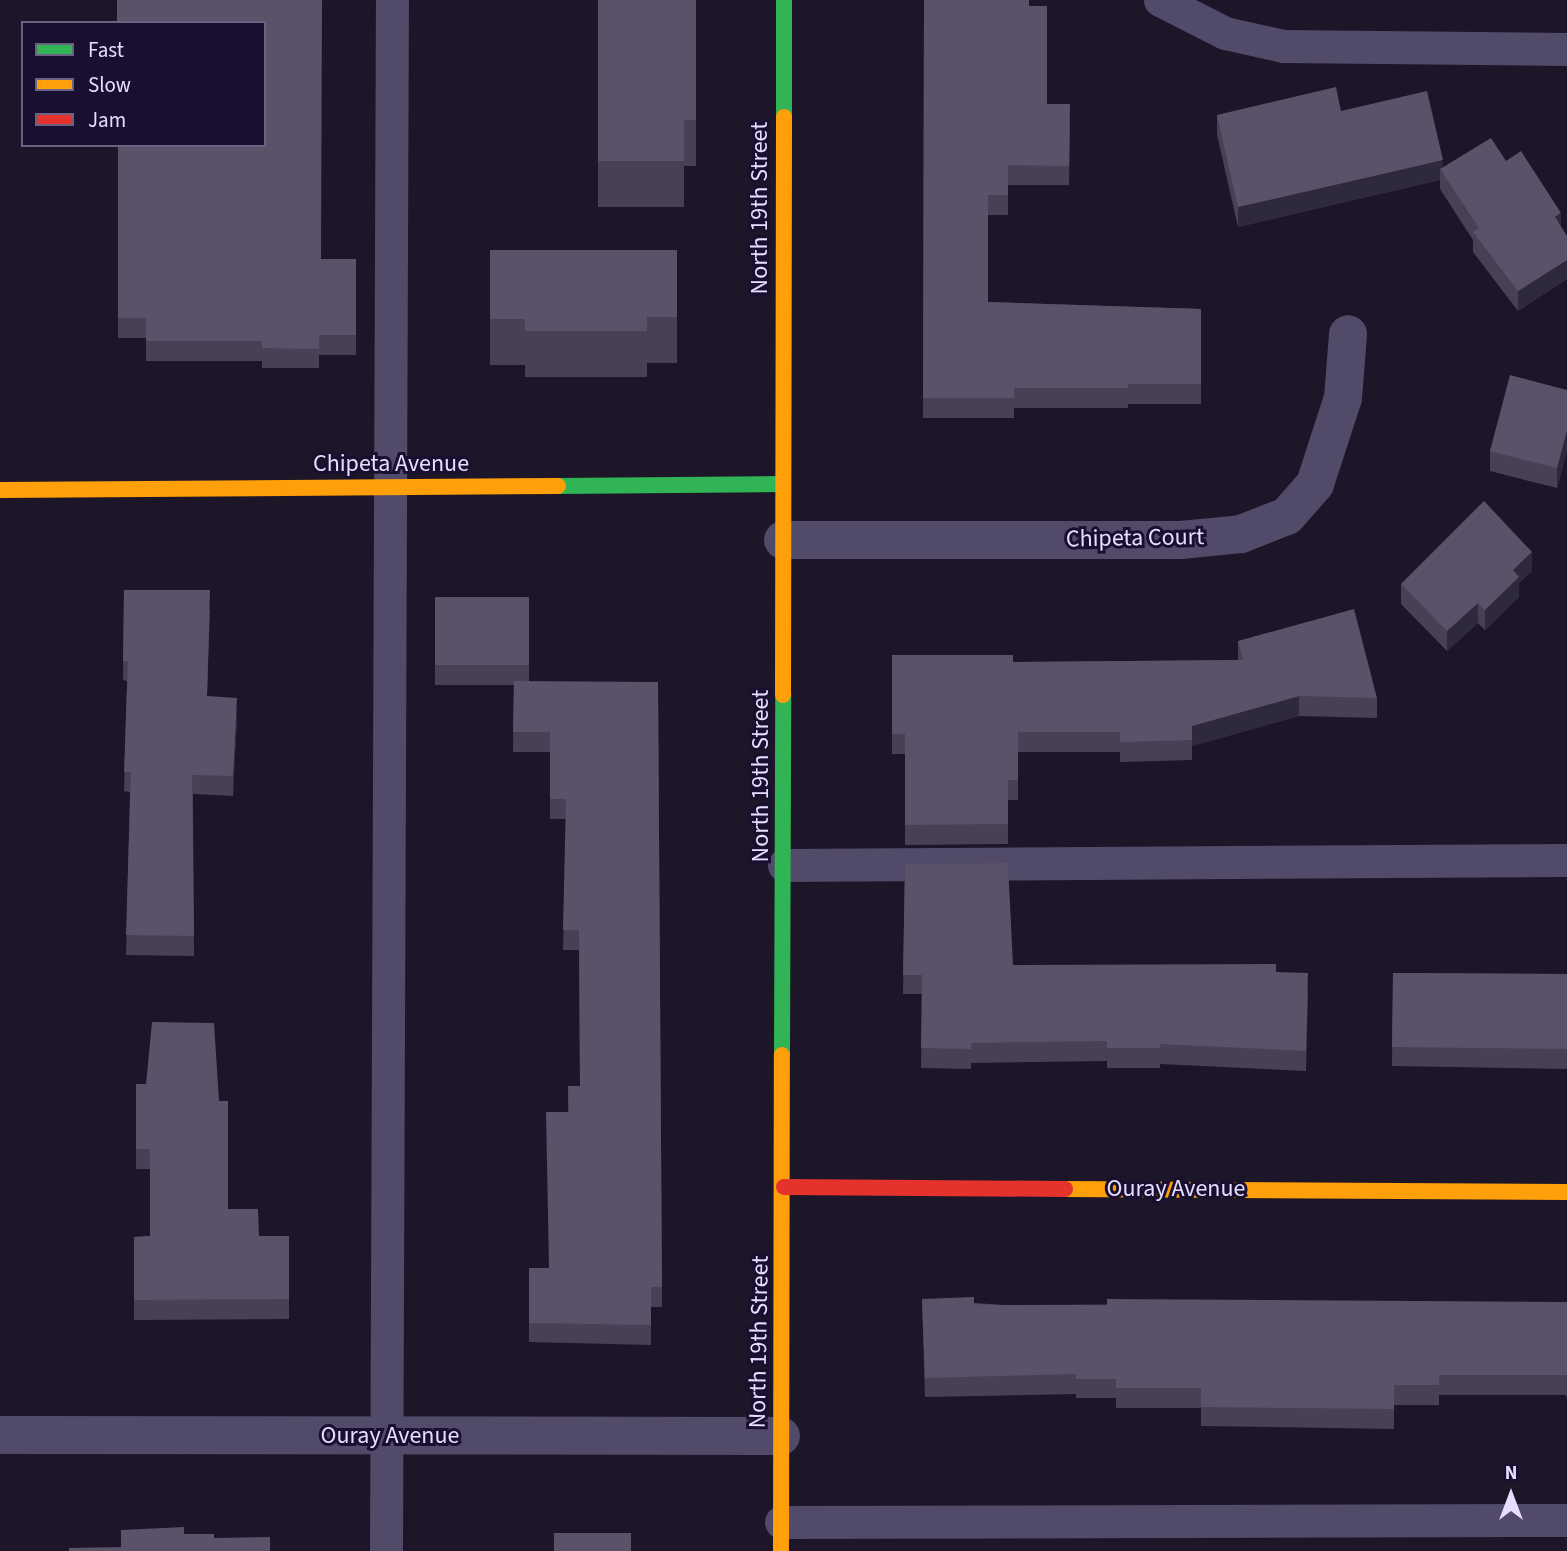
<!DOCTYPE html>
<style>
body{margin:0}
#map{position:relative;width:1567px;height:1551px;overflow:hidden;background:#1c1628;font-family:"Source Sans 3",sans-serif}
div>[style]{position:absolute}
.lane>*{height:33px;margin:-16.5px;padding:0 16.5px;transform-origin:16.5px;border-radius:16.5px;background:#514a69}
.street>*{height:38px;margin:-19px;padding:0 19px;transform-origin:19px;border-radius:19px;background:#514a69}
.fast>*{height:16px;margin:-8px;padding:0 8px;transform-origin:8px;border-radius:8px;background:#30b455}
.slow>*{height:16px;margin:-8px;padding:0 8px;transform-origin:8px;border-radius:8px;background:#ff9f0a}
.jam>*{height:16px;margin:-8px;padding:0 8px;transform-origin:8px;border-radius:8px;background:#e5322d}
.wall>*{inset:0;background:#484156}
.shaded-wall>*{inset:0;background:#2f293c}
.building>*{inset:0;background:#595268}
span{translate:-50% -50%;white-space:nowrap;text-align:center;line-height:1.15;-webkit-text-stroke:6px #190f2f;paint-order:stroke}
.street-label{font-size:24px;color:#e6ddff}
.legend{position:absolute;left:21px;top:21px;width:245px;height:126px;box-sizing:border-box;background:#190f2f;border:2px solid #6b6182;margin:0;padding:9px 12px;list-style:none;font-size:21px;color:#e6ddff}
.legend li{display:flex;align-items:center;gap:14px;height:35px}
.legend b{width:35px;border:2px solid #6b6182}
.north{position:absolute;left:1476px;top:1460px;width:70px;height:70px;-webkit-text-stroke:5px #190f2f;paint-order:stroke;rotate:0deg;font-size:19px;font-weight:700;line-height:28px;text-align:center;color:#e6ddff}
.north::after{content:'';display:block;margin:auto;width:24px;height:32px;background:#e6ddff;clip-path:polygon(50% 0,100% 100%,50% 72%,0 100%)}
</style>
<div id="map">
<div class="lane">
<div style="left:1160px;top:0;width:73px;rotate:26.9deg"></div>
<div style="left:1225px;top:33px;width:59px;rotate:12.6deg"></div>
<div style="left:1283px;top:46px;width:284px;rotate:0.6deg"></div>
<div style="left:784px;top:865px;width:783px;rotate:-0.37deg"></div>
<div style="left:781px;top:1522px;width:786px;rotate:-0.15deg"></div>
<div style="left:386px;top:1551px;width:1551px;rotate:-89.78deg"></div>
</div>
<div class="street">
<div style="left:783px;top:540px;width:398px"></div>
<div style="left:1181px;top:540px;width:60px;rotate:-5.7deg"></div>
<div style="left:1241px;top:534px;width:49px;rotate:-21.4deg"></div>
<div style="left:1287px;top:516px;width:43px;rotate:-48.8deg"></div>
<div style="left:1315px;top:484px;width:90px;rotate:-72deg"></div>
<div style="left:1343px;top:398px;width:64px;rotate:-85.5deg"></div>
<div style="left:0;top:1435px;width:781px;rotate:0.07deg"></div>
</div>
<div class="fast">
<div style="left:784px;top:117px;width:117px;rotate:-90deg"></div>
<div style="left:558px;top:486px;width:224px;rotate:-0.5deg"></div>
<div style="left:782px;top:1055px;width:360px;rotate:-89.8deg"></div>
</div>
<div class="slow">
<div style="left:0;top:490px;width:558px;rotate:-0.41deg"></div>
<div style="left:783px;top:695px;width:578px;rotate:-89.9deg"></div>
<div style="left:1065px;top:1189px;width:502px;rotate:0.34deg"></div>
<div style="left:781px;top:1551px;width:496px;rotate:-89.9deg"></div>
</div>
<div class="jam">
<div style="left:784px;top:1187px;width:281px;rotate:0.4deg"></div>
</div>
<div class="wall">
<div style="clip-path:polygon(598px 0,696px 0,696px 166px,684px 166px,684px 207px,598px 207px)"></div>
<div style="clip-path:polygon(924px 0,1070px 124px,1069px 185px,1008px 185px,1008px 215px,988px 215px,988px 302px,1201px 309px,1201px 404px,1128px 404px,1128px 408px,1014px 408px,1014px 418px,923px 418px)"></div>
<div style="clip-path:polygon(1341px 111px,1443px 167px,1506px 161px,1561px 227px,1567px 236px,1567px 279px,1518px 311px,1473px 252px,1473px 240px,1440px 189px,1440px 180px,1238px 227px,1217px 135px,1217px 115px)"></div>
<div style="clip-path:polygon(118px 145px,321px 259px,356px 259px,356px 355px,319px 355px,319px 368px,262px 368px,262px 361px,146px 361px,146px 338px,118px 338px)"></div>
<div style="clip-path:polygon(490px 250px,677px 250px,677px 363px,647px 363px,647px 377px,525px 377px,525px 365px,490px 365px)"></div>
<div style="clip-path:polygon(1567px 390px,1567px 450px,1557px 488px,1490px 471px,1490px 451px)"></div>
<div style="clip-path:polygon(1532px 571px,1519px 583px,1519px 597px,1485px 630px,1478px 623px,1447px 651px,1401px 604px,1401px 584px)"></div>
<div style="clip-path:polygon(124px 590px,210px 610px,207px 696px,237px 717px,233px 796px,193px 794px,194px 956px,126px 955px,130px 792px,124px 791px,127px 681px,123px 680px)"></div>
<div style="clip-path:polygon(435px 597px,529px 597px,529px 682px,658px 682px,662px 1307px,651px 1307px,651px 1345px,529px 1342px,529px 1268px,549px 1268px,568px 1112px,568px 1086px,580px 1086px,579px 950px,563px 950px,566px 819px,550px 819px,550px 752px,513px 752px,514px 685px,435px 685px)"></div>
<div style="clip-path:polygon(1238px 641px,1377px 698px,1377px 718px,1299px 716px,1192px 746px,1192px 760px,1120px 762px,1120px 752px,1018px 752px,1018px 800px,1008px 800px,1008px 844px,905px 845px,905px 754px,892px 754px,892px 655px,1013px 662px,1238px 660px)"></div>
<div style="clip-path:polygon(905px 864px,1013px 965px,1276px 972px,1308px 992px,1306px 1071px,1160px 1064px,1160px 1068px,1107px 1068px,1107px 1061px,971px 1063px,971px 1069px,921px 1068px,922px 994px,903px 994px)"></div>
<div style="clip-path:polygon(1393px 973px,1567px 974px,1567px 1069px,1392px 1066px)"></div>
<div style="clip-path:polygon(136px 1084px,219px 1101px,228px 1209px,259px 1236px,289px 1236px,289px 1319px,134px 1320px,134px 1237px,150px 1236px,150px 1169px,136px 1169px)"></div>
<div style="clip-path:polygon(922px 1299px,1003px 1305px,1567px 1302px,1567px 1400px,1566px 1395px,1439px 1395px,1439px 1405px,1394px 1405px,1394px 1429px,1201px 1426px,1201px 1408px,1116px 1408px,1116px 1398px,1076px 1398px,1076px 1394px,925px 1397px)"></div>
</div>
<div class="shaded-wall">
<div style="clip-path:polygon(1443px 160px,1443px 174px,1440px 169px,1440px 180px,1238px 227px,1238px 207px)"></div>
<div style="clip-path:polygon(1561px 213px,1561px 233px,1555px 217px)"></div>
<div style="clip-path:polygon(1567px 260px,1567px 279px,1518px 311px,1518px 291px)"></div>
<div style="clip-path:polygon(1567px 430px,1567px 450px,1557px 488px,1557px 468px)"></div>
<div style="clip-path:polygon(1532px 552px,1532px 571px,1519px 583px,1519px 597px,1485px 630px,1485px 610px,1513px 570px)"></div>
<div style="clip-path:polygon(1478px 603px,1478px 623px,1447px 651px,1447px 631px)"></div>
<div style="clip-path:polygon(1299px 696px,1299px 716px,1192px 746px,1192px 726px)"></div>
<div style="clip-path:polygon(237px 698px,237px 717px,233px 796px,233px 776px)"></div>
</div>
<div class="building">
<div style="clip-path:polygon(117px 0,322px 0,321px 259px,356px 259px,356px 335px,319px 335px,319px 349px,262px 348px,262px 341px,146px 341px,146px 318px,118px 318px,118px 145px,264px 145px,264px 23px,117px 23px)"></div>
<div style="clip-path:polygon(598px 0,696px 0,696px 120px,684px 120px,684px 161px,598px 161px)"></div>
<div style="clip-path:polygon(924px 0,1029px 0,1029px 6px,1047px 6px,1047px 104px,1070px 104px,1069px 166px,1008px 165px,1008px 195px,988px 195px,988px 302px,1201px 309px,1201px 384px,1128px 384px,1128px 388px,1014px 388px,1014px 398px,923px 398px)"></div>
<div style="clip-path:polygon(1336px 87px,1341px 111px,1427px 91px,1443px 160px,1238px 207px,1217px 115px)"></div>
<div style="clip-path:polygon(1491px 138px,1506px 161px,1521px 151px,1561px 213px,1555px 217px,1567px 236px,1567px 260px,1518px 291px,1473px 232px,1479px 228px,1440px 169px)"></div>
<div style="clip-path:polygon(490px 250px,677px 250px,677px 317px,647px 317px,647px 331px,525px 331px,525px 319px,490px 319px)"></div>
<div style="clip-path:polygon(1510px 375px,1567px 390px,1567px 430px,1557px 468px,1490px 451px)"></div>
<div style="clip-path:polygon(1484px 501px,1532px 552px,1513px 570px,1519px 577px,1485px 610px,1478px 603px,1447px 631px,1401px 584px)"></div>
<div style="clip-path:polygon(124px 590px,210px 590px,207px 696px,237px 698px,233px 776px,192px 775px,194px 936px,126px 935px,131px 772px,124px 772px,128px 661px,123px 661px)"></div>
<div style="clip-path:polygon(435px 597px,529px 597px,529px 665px,435px 665px)"></div>
<div style="clip-path:polygon(1354px 609px,1377px 698px,1299px 696px,1192px 726px,1192px 740px,1120px 742px,1120px 732px,1018px 732px,1018px 780px,1008px 780px,1008px 824px,905px 825px,905px 734px,892px 734px,892px 655px,1013px 655px,1013px 662px,1243px 660px,1238px 641px)"></div>
<div style="clip-path:polygon(514px 681px,658px 682px,662px 1287px,651px 1287px,651px 1325px,529px 1323px,529px 1268px,549px 1268px,546px 1112px,569px 1112px,568px 1086px,580px 1086px,579px 930px,563px 930px,566px 799px,550px 799px,550px 732px,513px 732px)"></div>
<div style="clip-path:polygon(1008px 863px,1013px 965px,1276px 964px,1276px 972px,1308px 973px,1306px 1051px,1160px 1044px,1160px 1048px,1107px 1048px,1107px 1041px,971px 1043px,971px 1049px,921px 1048px,922px 975px,903px 975px,905px 864px)"></div>
<div style="clip-path:polygon(1393px 973px,1567px 974px,1567px 1049px,1392px 1047px)"></div>
<div style="clip-path:polygon(152px 1022px,214px 1023px,219px 1101px,228px 1101px,228px 1209px,258px 1209px,259px 1236px,289px 1236px,289px 1299px,134px 1300px,134px 1237px,150px 1236px,150px 1149px,136px 1149px,136px 1084px,146px 1084px)"></div>
<div style="clip-path:polygon(974px 1297px,974px 1304px,1003px 1305px,1107px 1305px,1107px 1299px,1567px 1302px,1567px 1380px,1567px 1375px,1439px 1375px,1439px 1385px,1394px 1385px,1394px 1409px,1201px 1407px,1201px 1388px,1116px 1388px,1116px 1379px,1076px 1379px,1076px 1374px,925px 1378px,922px 1299px)"></div>
<div style="clip-path:polygon(184px 1527px,184px 1534px,214px 1534px,214px 1538px,270px 1537px,270px 1551px,69px 1551px,69px 1548px,121px 1547px,121px 1530px)"></div>
<div style="clip-path:polygon(554px 1533px,631px 1533px,631px 1551px,554px 1551px)"></div>
</div>
<div class="street-label">
<span style="left:760px;top:208px;rotate:-90deg">North 19th Street</span>
<span style="left:391px;top:464px">Chipeta Avenue</span>
<span style="left:1135px;top:538px;rotate:-1deg">Chipeta Court</span>
<span style="left:761px;top:776px;rotate:-90deg">North 19th Street</span>
<span style="left:1176px;top:1189px">Ouray Avenue</span>
<span style="left:759px;top:1342px;rotate:-89deg">North 19th Street</span>
<span style="left:390px;top:1436px">Ouray Avenue</span>
</div>
<ul class="legend">
<li><b style="height:9px;background:#30b455"></b>Fast</li>
<li><b style="height:9px;background:#ff9f0a"></b>Slow</li>
<li><b style="height:9px;background:#e5322d"></b>Jam</li>
</ul>
<div class="north">N</div>
</div>
